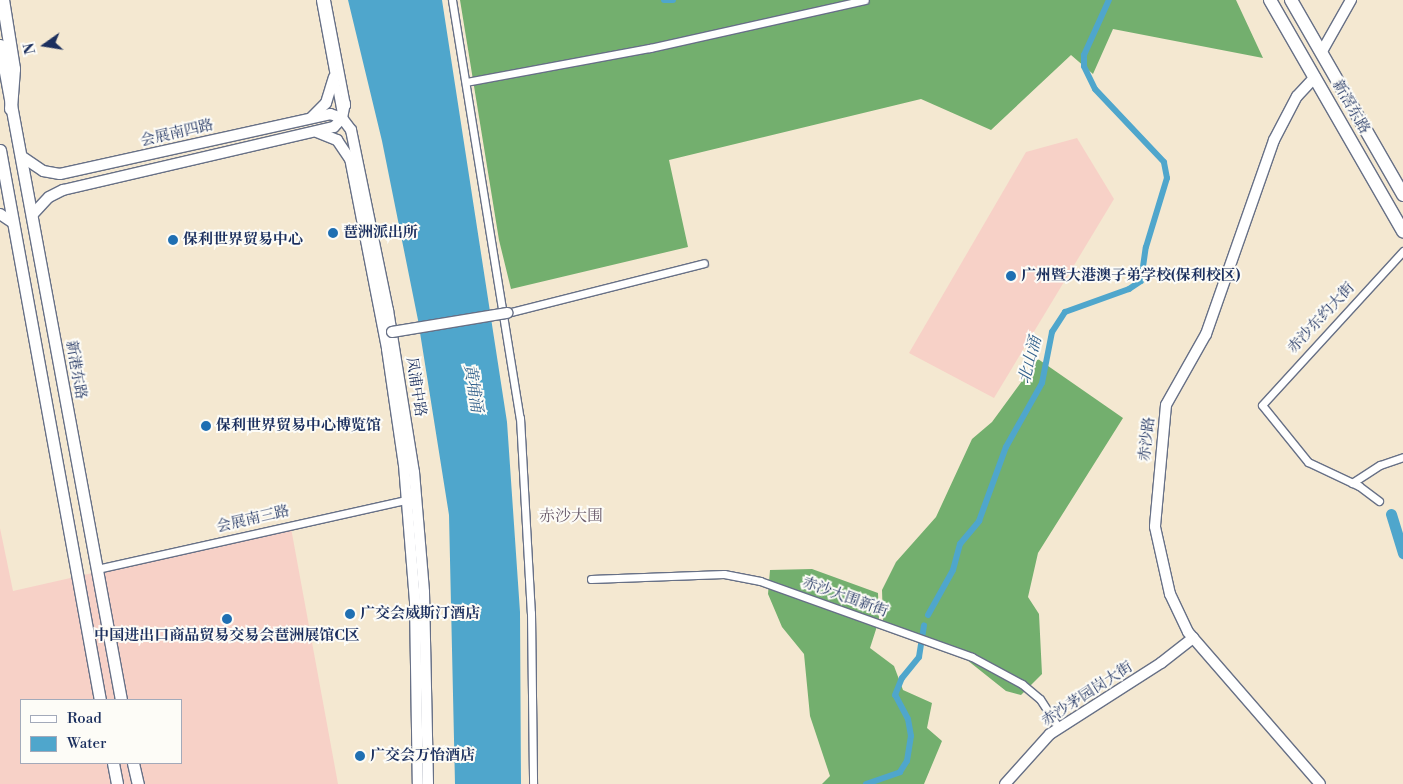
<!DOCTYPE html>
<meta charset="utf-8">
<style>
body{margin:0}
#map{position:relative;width:1403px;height:784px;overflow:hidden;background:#f4e8d1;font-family:"Libre Bodoni","Noto Serif SC",serif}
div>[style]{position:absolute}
.built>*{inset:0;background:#f7d1c7}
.forest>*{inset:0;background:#73af6e}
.water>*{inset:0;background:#4fa6cc}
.canal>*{height:6px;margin:-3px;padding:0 3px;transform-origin:3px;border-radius:3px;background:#4fa6cc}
.river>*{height:11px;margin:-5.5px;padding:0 5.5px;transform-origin:5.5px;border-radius:5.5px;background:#4fa6cc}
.roads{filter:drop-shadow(1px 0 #677086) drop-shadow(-1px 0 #677086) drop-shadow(0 1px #677086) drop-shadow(0 -1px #677086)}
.street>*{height:7px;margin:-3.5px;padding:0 3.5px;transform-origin:3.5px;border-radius:3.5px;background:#fff}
.secondary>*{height:10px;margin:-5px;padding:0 5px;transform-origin:5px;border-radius:5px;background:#fff}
.primary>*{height:11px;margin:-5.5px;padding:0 5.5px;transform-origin:5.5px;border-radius:5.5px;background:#fff}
.highway>*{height:12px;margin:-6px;padding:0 6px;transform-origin:6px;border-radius:6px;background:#fff}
.bridges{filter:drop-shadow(1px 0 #677086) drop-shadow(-1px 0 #677086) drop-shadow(0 1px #677086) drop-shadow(0 -1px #677086)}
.secondary-bridge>*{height:10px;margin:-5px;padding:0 5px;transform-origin:5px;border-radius:5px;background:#fff}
.dots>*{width:14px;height:14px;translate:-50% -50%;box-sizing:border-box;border:2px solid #fdfcf7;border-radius:50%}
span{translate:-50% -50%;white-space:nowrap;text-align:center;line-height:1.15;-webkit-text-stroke:4px #fdfcf7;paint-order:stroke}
.street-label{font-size:15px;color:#1b2f5e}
.poi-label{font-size:15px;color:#1b2f5e;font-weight:700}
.left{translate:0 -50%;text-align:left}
.water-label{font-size:16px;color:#305f8a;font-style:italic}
.neighbourhood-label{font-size:16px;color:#6a5b6b}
.legend{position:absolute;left:20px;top:699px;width:162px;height:65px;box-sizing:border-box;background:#fdfcf7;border:1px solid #a3aaba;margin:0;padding:6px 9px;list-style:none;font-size:15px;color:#1b2f5e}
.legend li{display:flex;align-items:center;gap:10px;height:25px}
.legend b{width:25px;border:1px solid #a3aaba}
.north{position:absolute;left:20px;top:20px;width:50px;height:50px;-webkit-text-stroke:4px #fdfcf7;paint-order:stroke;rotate:257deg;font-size:14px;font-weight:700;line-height:20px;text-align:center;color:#1b2f5e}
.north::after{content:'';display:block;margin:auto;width:18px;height:22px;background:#1b2f5e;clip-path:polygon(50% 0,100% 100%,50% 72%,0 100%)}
</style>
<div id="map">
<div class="built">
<div style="clip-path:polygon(1077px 138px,1114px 199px,994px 398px,909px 353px,1026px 152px)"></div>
<div style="clip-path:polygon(evenodd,0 528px,13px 591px,291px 528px,338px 784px,0 784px,0 528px,21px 700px,181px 700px,181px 763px,21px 763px,21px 700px)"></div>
</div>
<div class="forest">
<div style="clip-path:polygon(460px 0,1236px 0,1263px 58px,1113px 29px,1093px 74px,1071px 55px,991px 130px,921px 99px,669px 160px,688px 247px,511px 289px,499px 240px)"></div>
<div style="clip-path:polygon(1038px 359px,1123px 418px,1038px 553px,1028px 597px,1039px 614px,1042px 674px,1021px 695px,1006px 691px,952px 648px,883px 622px,882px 590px,896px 562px,936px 517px,972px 439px,992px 422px)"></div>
<div style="clip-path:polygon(812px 569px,878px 593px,879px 620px,870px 648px,894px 666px,903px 690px,932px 703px,927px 728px,942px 741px,924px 784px,822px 784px,830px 776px,810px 716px,804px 654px,782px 627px,768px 594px,770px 570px)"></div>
</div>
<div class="water">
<div style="clip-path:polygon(348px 0,442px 0,507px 422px,520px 612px,521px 784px,455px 784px,449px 515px,418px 320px,382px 141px)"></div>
</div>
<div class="canal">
<div style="left:664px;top:0;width:9px"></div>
<div style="left:928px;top:615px;width:51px;rotate:-60.9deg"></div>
<div style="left:953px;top:570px;width:27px;rotate:-75deg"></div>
<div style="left:960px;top:544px;width:30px;rotate:-50deg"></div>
<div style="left:979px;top:521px;width:79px;rotate:-70deg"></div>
<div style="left:1006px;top:447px;width:73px;rotate:-60.6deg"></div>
<div style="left:1042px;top:383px;width:52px;rotate:-78.9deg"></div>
<div style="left:1052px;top:332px;width:24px;rotate:-57deg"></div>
<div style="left:1065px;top:312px;width:68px;rotate:-19.8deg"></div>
<div style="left:1129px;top:289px;width:14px;rotate:-34deg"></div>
<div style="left:1141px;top:281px;width:34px;rotate:-82deg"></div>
<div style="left:1146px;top:247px;width:72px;rotate:-73.1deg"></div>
<div style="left:1167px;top:178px;width:16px;rotate:-101deg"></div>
<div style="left:1164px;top:162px;width:100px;rotate:-133.4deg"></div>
<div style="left:1095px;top:89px;width:25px;rotate:-116deg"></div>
<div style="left:1084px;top:66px;width:11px;rotate:-90deg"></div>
<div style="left:1084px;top:55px;width:60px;rotate:-65.6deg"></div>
<div style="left:866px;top:784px;width:36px;rotate:-19deg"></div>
<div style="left:900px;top:772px;width:13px;rotate:-58deg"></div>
<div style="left:907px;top:761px;width:25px;rotate:-81deg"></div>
<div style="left:911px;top:736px;width:17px;rotate:-100deg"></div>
<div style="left:908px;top:719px;width:27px;rotate:-118deg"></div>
<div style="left:895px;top:695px;width:18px;rotate:-68deg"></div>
<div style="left:902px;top:678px;width:27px;rotate:-51deg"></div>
<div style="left:919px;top:657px;width:32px;rotate:-81deg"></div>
</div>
<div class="river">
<div style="left:1391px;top:514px;width:41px;rotate:72.9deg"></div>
</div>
<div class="roads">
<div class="street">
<div style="left:320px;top:0;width:115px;rotate:79.5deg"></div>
<div style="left:326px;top:0;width:107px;rotate:79.2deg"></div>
<div style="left:452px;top:0;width:423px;rotate:80.8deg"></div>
<div style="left:520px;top:418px;width:195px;rotate:86.8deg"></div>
<div style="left:531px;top:613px;width:171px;rotate:89.3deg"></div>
<div style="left:466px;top:82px;width:187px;rotate:-10.5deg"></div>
<div style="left:650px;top:48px;width:220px;rotate:-12.6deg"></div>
<div style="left:507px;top:313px;width:203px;rotate:-14.2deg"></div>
<div style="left:1352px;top:483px;width:33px;rotate:-33deg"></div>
<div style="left:1380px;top:465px;width:24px;rotate:-19deg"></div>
<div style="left:1379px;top:501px;width:25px;rotate:-143deg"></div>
<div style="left:1359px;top:486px;width:56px;rotate:-154.8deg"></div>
<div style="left:1308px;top:462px;width:73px;rotate:-128.9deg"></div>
<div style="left:1262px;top:405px;width:209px;rotate:-47.5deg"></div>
<div style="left:97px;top:569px;width:320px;rotate:-12.6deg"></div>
<div style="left:591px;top:579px;width:133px;rotate:-2.2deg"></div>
<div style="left:724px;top:574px;width:37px;rotate:11deg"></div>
<div style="left:760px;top:581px;width:225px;rotate:19.7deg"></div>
<div style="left:972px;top:657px;width:57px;rotate:28.4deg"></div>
<div style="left:1022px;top:684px;width:23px;rotate:40deg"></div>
<div style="left:1040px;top:699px;width:35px;rotate:57deg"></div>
</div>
<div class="secondary">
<div style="left:1321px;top:53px;width:61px;rotate:-60.5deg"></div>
<div style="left:1315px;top:77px;width:26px;rotate:133deg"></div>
<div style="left:1297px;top:96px;width:50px;rotate:117.6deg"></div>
<div style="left:1274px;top:140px;width:206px;rotate:109.3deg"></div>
<div style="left:1206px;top:334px;width:81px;rotate:119.4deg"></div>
<div style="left:1166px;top:405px;width:122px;rotate:95.2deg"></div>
<div style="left:1155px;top:527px;width:69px;rotate:77.4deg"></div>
<div style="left:1170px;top:594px;width:42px;rotate:64.7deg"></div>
<div style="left:1188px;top:632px;width:201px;rotate:49deg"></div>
<div style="left:311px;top:118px;width:21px;rotate:-45deg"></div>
<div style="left:326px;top:103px;width:27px;rotate:-73deg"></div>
<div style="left:317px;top:132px;width:22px;rotate:22deg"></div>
<div style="left:337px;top:140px;width:23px;rotate:56deg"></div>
<div style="left:21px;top:156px;width:27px;rotate:34deg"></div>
<div style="left:43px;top:171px;width:17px;rotate:10deg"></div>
<div style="left:60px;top:174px;width:277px;rotate:-12.5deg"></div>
<div style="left:330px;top:114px;width:13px;rotate:18deg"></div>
<div style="left:342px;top:118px;width:15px;rotate:53deg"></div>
<div style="left:351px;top:130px;width:184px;rotate:78.4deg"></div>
<div style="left:388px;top:310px;width:164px;rotate:80.9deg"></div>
<div style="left:414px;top:472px;width:120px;rotate:85.2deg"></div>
<div style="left:424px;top:592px;width:192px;rotate:88.8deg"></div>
<div style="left:350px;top:158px;width:195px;rotate:79deg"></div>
<div style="left:387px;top:349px;width:117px;rotate:81.7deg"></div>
<div style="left:404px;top:465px;width:137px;rotate:85.4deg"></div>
<div style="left:415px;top:602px;width:182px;rotate:89.1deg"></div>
<div style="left:0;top:214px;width:14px;rotate:34deg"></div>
<div style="left:33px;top:214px;width:23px;rotate:-47deg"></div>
<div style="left:49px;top:197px;width:16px;rotate:-27deg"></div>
<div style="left:63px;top:190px;width:278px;rotate:-13.1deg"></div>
<div style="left:334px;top:127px;width:12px;rotate:-48deg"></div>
<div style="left:342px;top:118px;width:15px;rotate:-79deg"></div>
<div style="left:1005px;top:784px;width:67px;rotate:-48deg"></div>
<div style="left:1050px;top:734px;width:132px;rotate:-32.6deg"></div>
<div style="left:1161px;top:663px;width:41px;rotate:-38deg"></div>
</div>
<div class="primary">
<div style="left:0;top:45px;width:666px;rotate:79.53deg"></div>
<div style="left:0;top:150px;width:559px;rotate:79.7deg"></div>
<div style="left:113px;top:763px;width:21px;rotate:79deg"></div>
<div style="left:133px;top:763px;width:22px;rotate:77deg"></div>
</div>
<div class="highway">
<div style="left:3px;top:0;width:70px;rotate:80.9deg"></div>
<div style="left:14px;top:69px;width:40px;rotate:94.3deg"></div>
<div style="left:1270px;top:0;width:267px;rotate:60.1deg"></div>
<div style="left:1291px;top:0;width:225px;rotate:60.1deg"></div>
</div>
</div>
<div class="bridges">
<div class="secondary-bridge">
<div style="left:392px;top:332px;width:117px;rotate:-9.4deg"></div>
</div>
</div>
<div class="dots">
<div style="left:333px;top:233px;background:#1f6fb2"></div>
<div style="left:173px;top:240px;background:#1f6fb2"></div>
<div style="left:1011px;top:276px;background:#1f6fb2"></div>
<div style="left:206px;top:426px;background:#1f6fb2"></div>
<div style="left:350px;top:614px;background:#1f6fb2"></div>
<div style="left:227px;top:619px;background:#1f6fb2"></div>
<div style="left:360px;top:756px;background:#1f6fb2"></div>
</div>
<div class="street-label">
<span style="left:1351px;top:107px;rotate:60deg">新滘东路</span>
<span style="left:177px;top:133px;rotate:-13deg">会展南四路</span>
<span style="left:1321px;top:318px;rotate:-47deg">赤沙东约大街</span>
<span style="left:76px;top:370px;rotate:80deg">新港东路</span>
<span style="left:416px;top:387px;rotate:81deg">凤浦中路</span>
<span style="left:1147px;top:439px;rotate:-83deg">赤沙路</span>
<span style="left:253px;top:519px;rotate:-13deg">会展南三路</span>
<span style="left:845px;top:597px;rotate:20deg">赤沙大围新街</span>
<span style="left:1087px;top:694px;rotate:-33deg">赤沙茅园岗大街</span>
</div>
<div class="poi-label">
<span class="left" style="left:343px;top:233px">琶洲派出所</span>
<span class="left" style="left:183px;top:240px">保利世界贸易中心</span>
<span class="left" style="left:1021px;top:276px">广州暨大港澳子弟学校(保利校区)</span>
<span class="left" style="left:216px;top:426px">保利世界贸易中心博览馆</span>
<span class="left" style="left:360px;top:614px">广交会威斯汀酒店</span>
<span style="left:227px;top:636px">中国进出口商品贸易交易会琶洲展馆C区</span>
<span class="left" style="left:370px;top:756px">广交会万怡酒店</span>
</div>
<div class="water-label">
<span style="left:1030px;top:360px;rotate:-75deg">北山涌</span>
<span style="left:473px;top:388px;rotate:81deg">黄埔涌</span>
</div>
<div class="neighbourhood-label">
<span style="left:571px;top:516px">赤沙大围</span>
</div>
<ul class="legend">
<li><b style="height:6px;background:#fff"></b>Road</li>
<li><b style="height:14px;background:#4fa6cc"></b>Water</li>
</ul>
<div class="north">N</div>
</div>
